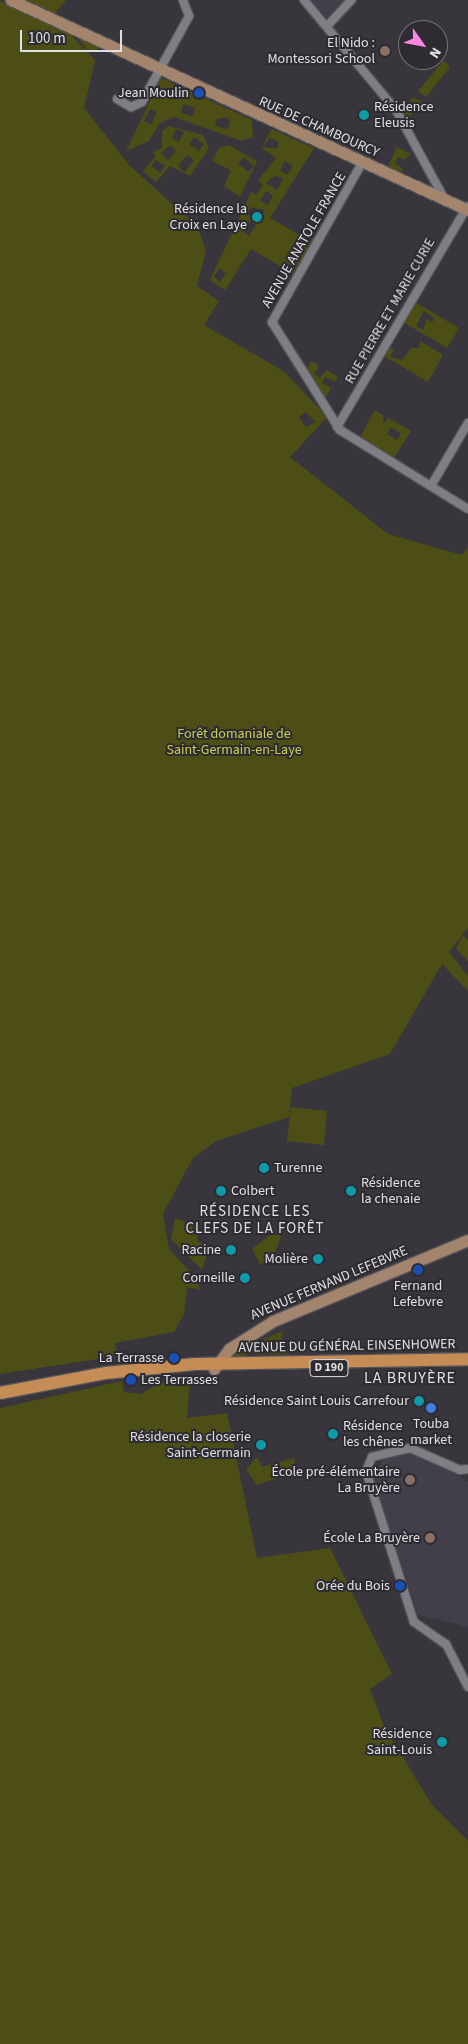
<!DOCTYPE html>
<meta charset="utf-8">
<style>
body{margin:0}
#map{position:relative;width:468px;height:2044px;overflow:hidden;background:#38363c;font-family:"Source Sans 3",sans-serif}
div>[style]{position:absolute}
.built>*{inset:0;background:#423e4a}
.green>*{inset:0;background:#4d4e15}
.roads{filter:drop-shadow(1px 0 #555459) drop-shadow(-1px 0 #555459) drop-shadow(0 1px #555459) drop-shadow(0 -1px #555459)}
.street>*{height:8px;margin:-4px;padding:0 4px;transform-origin:4px;border-radius:4px;background:#807e85}
.secondary>*{height:11px;margin:-5.5px;padding:0 5.5px;transform-origin:5.5px;border-radius:5.5px;background:#a3856d}
.primary>*{height:12px;margin:-6px;padding:0 6px;transform-origin:6px;border-radius:6px;background:#c68c56}
.dots>*{width:14px;height:14px;translate:-50% -50%;box-sizing:border-box;border:2px solid #2e2c32;border-radius:50%}
span{translate:-50% -50%;white-space:nowrap;text-align:center;line-height:1.15;-webkit-text-stroke:4px #2e2c32;paint-order:stroke}
.shield-label span{padding:1px 4px;background:#2e2c32;border:1px solid;border-radius:4px;-webkit-text-stroke-width:0}
.shield-label{font-size:12px;color:#e0dfe3;font-weight:700}
.poi-label{font-size:14px;color:#e0dfe3}
.right{translate:-100% -50%;text-align:right}
.left{translate:0 -50%;text-align:left}
.street-label{font-size:14px;color:#e0dfe3}
.park-label{font-size:14px;color:#ccce51}
.neighbourhood-label{font-size:15px;color:#e0dfe3;letter-spacing:1px}
.quarter-label{font-size:16px;color:#e0dfe3;letter-spacing:1px}
.north{position:absolute;left:398px;top:20px;width:50px;height:50px;box-sizing:border-box;background:#2e2c32;border:1px solid #757479;border-radius:50%;rotate:123deg;font-size:14px;font-weight:700;line-height:20px;text-align:center;color:#e0dfe3}
.north::after{content:'';display:block;margin:auto;width:18px;height:22px;background:#fb86e4;clip-path:polygon(50% 0,100% 100%,50% 72%,0 100%)}
.scale{position:absolute;left:20px;top:30px;width:102px;height:22px;box-sizing:border-box;border:2px solid #e0dfe3;border-top:0;padding-left:6px;font-size:15px;line-height:18px;white-space:nowrap;color:#e0dfe3;-webkit-text-stroke:4px #2e2c32;paint-order:stroke}
</style>
<div id="map">
<div class="built">
<div style="clip-path:polygon(310px 0,345px 0,327px 17px)"></div>
<div style="clip-path:polygon(410px 1453px,425px 1456px,468px 1482px,468px 1627px,418px 1615px,373px 1478px,383px 1459px)"></div>
</div>
<div class="green">
<div style="clip-path:polygon(21px 0,66px 0,54px 15px)"></div>
<div style="clip-path:polygon(evenodd,0 1px,70px 34px,95px 60px,84px 108px,130px 166px,198px 227px,206px 251px,197px 286px,219px 301px,204px 325px,285px 372px,327px 417px,290px 457px,388px 534px,462px 555px,468px 546px,468px 928px,449px 952px,468px 976px,468px 991px,442px 964px,390px 1054px,292px 1088px,289px 1117px,216px 1141px,193px 1158px,163px 1214px,169px 1249px,196px 1278px,200px 1290px,187px 1287px,184px 1314px,174px 1332px,115px 1343px,117px 1356px,0 1374px,0 1px,306px 412px,316px 422px,306px 427px,299px 417px,306px 412px)"></div>
<div style="clip-path:polygon(75px 34px,102px 47px,89px 53px)"></div>
<div style="clip-path:polygon(444px 60px,450px 67px,426px 97px,418px 91px)"></div>
<div style="clip-path:polygon(evenodd,161px 78px,252px 120px,253px 137px,242px 141px,174px 117px,160px 123px,149px 141px,126px 151px,161px 78px,183px 104px,195px 108px,192px 116px,181px 113px,183px 104px,161px 78px,150px 109px,157px 112px,151px 125px,144px 121px,150px 109px,161px 78px,225px 117px,230px 120px,228px 129px,215px 126px,217px 119px,225px 117px)"></div>
<div style="clip-path:polygon(413px 97px,422px 102px,408px 119px,402px 111px)"></div>
<div style="clip-path:polygon(evenodd,169px 126px,203px 135px,209px 148px,190px 176px,170px 166px,156px 182px,143px 171px,155px 157px,154px 151px,162px 148px,162px 131px,169px 126px,176px 129px,184px 132px,179px 142px,172px 138px,176px 129px,169px 126px,194px 137px,204px 144px,199px 151px,189px 144px,194px 137px,169px 126px,170px 145px,176px 151px,168px 160px,161px 153px,170px 145px,169px 126px,187px 155px,194px 160px,185px 172px,178px 166px,187px 155px,169px 126px,156px 160px,165px 166px,160px 173px,151px 166px,156px 160px)"></div>
<div style="clip-path:polygon(evenodd,271px 129px,314px 148px,270px 218px,312px 242px,293px 274px,251px 249px,225px 290px,210px 280px,251px 192px,256px 195px,263px 185px,258px 181px,276px 158px,262px 148px,271px 129px,270px 138px,279px 142px,277px 149px,263px 147px,270px 138px,271px 129px,285px 161px,293px 166px,287px 175px,280px 170px,285px 161px,271px 129px,276px 175px,283px 179px,277px 190px,266px 183px,276px 175px,271px 129px,266px 191px,273px 196px,268px 205px,260px 201px,266px 191px,271px 129px,251px 207px,265px 210px,259px 221px,247px 214px,251px 207px,271px 129px,249px 221px,256px 225px,249px 236px,242px 231px,249px 221px,271px 129px,219px 268px,226px 273px,220px 282px,214px 277px,219px 268px)"></div>
<div style="clip-path:polygon(evenodd,229px 145px,257px 161px,240px 197px,224px 186px,231px 170px,212px 161px,219px 148px,229px 145px,244px 157px,254px 166px,248px 172px,238px 163px,244px 157px)"></div>
<div style="clip-path:polygon(397px 147px,411px 154px,404px 160px,398px 157px,395px 163px,403px 169px,401px 174px,387px 168px)"></div>
<div style="clip-path:polygon(evenodd,415px 302px,459px 328px,447px 348px,403px 322px,415px 302px,424px 311px,435px 319px,432px 322px,427px 319px,423px 330px,416px 326px,424px 311px)"></div>
<div style="clip-path:polygon(420px 341px,443px 355px,428px 382px,384px 356px,389px 347px,394px 350px,390px 357px,402px 360px,411px 348px,419px 348px)"></div>
<div style="clip-path:polygon(312px 361px,319px 366px,314px 374px,320px 378px,326px 370px,338px 377px,335px 382px,325px 377px,322px 383px,331px 388px,325px 399px,306px 370px)"></div>
<div style="clip-path:polygon(evenodd,375px 410px,384px 416px,383px 425px,388px 418px,411px 431px,394px 458px,360px 437px,375px 410px,391px 427px,401px 433px,397px 440px,387px 434px,391px 427px)"></div>
<div style="clip-path:polygon(463px 935px,468px 941px,468px 962px,456px 948px)"></div>
<div style="clip-path:polygon(291px 1107px,327px 1111px,324px 1145px,287px 1141px)"></div>
<div style="clip-path:polygon(175px 1218px,197px 1226px,197px 1241px,209px 1247px,202px 1270px,171px 1239px)"></div>
<div style="clip-path:polygon(273px 1233px,281px 1236px,272px 1261px,260px 1264px,252px 1249px)"></div>
<div style="clip-path:polygon(evenodd,283px 1331px,280px 1350px,288px 1348px,290px 1354px,251px 1354px,249px 1345px,283px 1331px,271px 1341px,273px 1349px,262px 1352px,262px 1343px,271px 1341px)"></div>
<div style="clip-path:polygon(244px 1344px,247px 1358px,230px 1359px,228px 1356px)"></div>
<div style="clip-path:polygon(190px 1380px,187px 1418px,227px 1413px,257px 1558px,330px 1548px,392px 1674px,370px 1689px,384px 1726px,432px 1805px,468px 1841px,468px 2044px,0 2044px,0 1408px,122px 1381px,124px 1392px,141px 1394px,159px 1383px)"></div>
<div style="clip-path:polygon(257px 1457px,262px 1467px,294px 1458px,296px 1472px,256px 1485px,246px 1469px)"></div>
</div>
<div class="roads">
<div class="street">
<div style="left:304px;top:0;width:143px;rotate:50.1deg"></div>
<div style="left:396px;top:110px;width:100px;rotate:61.4deg"></div>
<div style="left:329px;top:24px;width:33px;rotate:-47deg"></div>
<div style="left:117px;top:99px;width:16px;rotate:30deg"></div>
<div style="left:131px;top:107px;width:12px;rotate:-24deg"></div>
<div style="left:142px;top:102px;width:98px;rotate:-61.3deg"></div>
<div style="left:189px;top:16px;width:17px;rotate:-111deg"></div>
<div style="left:362px;top:163px;width:183px;rotate:119.5deg"></div>
<div style="left:272px;top:322px;width:128px;rotate:57.8deg"></div>
<div style="left:340px;top:430px;width:150px;rotate:31.7deg"></div>
<div style="left:337px;top:427px;width:256px;rotate:-59.4deg"></div>
<div style="left:431px;top:486px;width:73px;rotate:-59.6deg"></div>
<div style="left:468px;top:1469px;width:8px;rotate:173deg"></div>
<div style="left:460px;top:1470px;width:55px;rotate:-156.3deg"></div>
<div style="left:410px;top:1448px;width:39px;rotate:167deg"></div>
<div style="left:372px;top:1457px;width:15px;rotate:113deg"></div>
<div style="left:366px;top:1471px;width:158px;rotate:72.4deg"></div>
<div style="left:414px;top:1622px;width:39px;rotate:35deg"></div>
<div style="left:446px;top:1644px;width:48px;rotate:62.9deg"></div>
</div>
<div class="secondary">
<div style="left:11px;top:0;width:503px;rotate:24.68deg"></div>
<div style="left:214px;top:1369px;width:25px;rotate:-53deg"></div>
<div style="left:229px;top:1349px;width:52px;rotate:-32.5deg"></div>
<div style="left:273px;top:1321px;width:211px;rotate:-22.6deg"></div>
</div>
<div class="primary">
<div style="left:0;top:1393px;width:108px;rotate:-10.7deg"></div>
<div style="left:106px;top:1373px;width:89px;rotate:-5.8deg"></div>
<div style="left:195px;top:1364px;width:273px;rotate:-1deg"></div>
</div>
</div>
<div class="dots">
<div style="left:385px;top:51px;background:#8d6e63"></div>
<div style="left:199px;top:93px;background:#1a4fb4"></div>
<div style="left:364px;top:115px;background:#0f9aa8"></div>
<div style="left:257px;top:217px;background:#0f9aa8"></div>
<div style="left:264px;top:1168px;background:#0f9aa8"></div>
<div style="left:221px;top:1191px;background:#0f9aa8"></div>
<div style="left:351px;top:1191px;background:#0f9aa8"></div>
<div style="left:231px;top:1250px;background:#0f9aa8"></div>
<div style="left:318px;top:1259px;background:#0f9aa8"></div>
<div style="left:418px;top:1270px;background:#1a4fb4"></div>
<div style="left:245px;top:1278px;background:#0f9aa8"></div>
<div style="left:174px;top:1358px;background:#1a4fb4"></div>
<div style="left:131px;top:1380px;background:#1a4fb4"></div>
<div style="left:419px;top:1401px;background:#0f9aa8"></div>
<div style="left:431px;top:1408px;background:#3f7fe0"></div>
<div style="left:333px;top:1434px;background:#0f9aa8"></div>
<div style="left:261px;top:1445px;background:#0f9aa8"></div>
<div style="left:410px;top:1480px;background:#8d6e63"></div>
<div style="left:430px;top:1538px;background:#8d6e63"></div>
<div style="left:400px;top:1586px;background:#1a4fb4"></div>
<div style="left:442px;top:1742px;background:#0f9aa8"></div>
</div>
<div class="shield-label">
<span style="left:329px;top:1368px">D 190</span>
</div>
<div class="poi-label">
<span class="right" style="left:375px;top:51px">El Nido :<br>Montessori School</span>
<span class="right" style="left:189px;top:93px">Jean Moulin</span>
<span class="left" style="left:374px;top:115px">Résidence<br>Eleusis</span>
<span class="right" style="left:247px;top:217px">Résidence la<br>Croix en Laye</span>
<span class="left" style="left:274px;top:1168px">Turenne</span>
<span class="left" style="left:361px;top:1191px">Résidence<br>la chenaie</span>
<span class="left" style="left:231px;top:1191px">Colbert</span>
<span class="right" style="left:221px;top:1250px">Racine</span>
<span class="right" style="left:308px;top:1259px">Molière</span>
<span class="right" style="left:235px;top:1278px">Corneille</span>
<span style="left:418px;top:1294px">Fernand<br>Lefebvre</span>
<span class="right" style="left:164px;top:1358px">La Terrasse</span>
<span class="left" style="left:141px;top:1380px">Les Terrasses</span>
<span class="right" style="left:409px;top:1401px">Résidence Saint Louis Carrefour</span>
<span style="left:431px;top:1432px">Touba<br>market</span>
<span class="left" style="left:343px;top:1434px">Résidence<br>les chênes</span>
<span class="right" style="left:251px;top:1445px">Résidence la closerie<br>Saint-Germain</span>
<span class="right" style="left:400px;top:1480px">École pré-élémentaire<br>La Bruyère</span>
<span class="right" style="left:420px;top:1538px">École La Bruyère</span>
<span class="right" style="left:390px;top:1586px">Orée du Bois</span>
<span class="right" style="left:432px;top:1742px">Résidence<br>Saint-Louis</span>
</div>
<div class="street-label">
<span style="left:319px;top:127px;rotate:24deg">RUE DE CHAMBOURCY</span>
<span style="left:304px;top:240px;rotate:-60deg">AVENUE ANATOLE FRANCE</span>
<span style="left:390px;top:311px;rotate:-60deg">RUE PIERRE ET MARIE CURIE</span>
<span style="left:329px;top:1283px;rotate:-23deg">AVENUE FERNAND LEFEBVRE</span>
<span style="left:347px;top:1346px;rotate:-1deg">AVENUE DU GÉNÉRAL EINSENHOWER</span>
</div>
<div class="park-label">
<span style="left:234px;top:742px">Forêt domaniale de<br>Saint-Germain-en-Laye</span>
</div>
<div class="neighbourhood-label">
<span style="left:255px;top:1220px">RÉSIDENCE LES<br>CLEFS DE LA FORÊT</span>
</div>
<div class="quarter-label">
<span style="left:410px;top:1378px">LA BRUYÈRE</span>
</div>
<div class="north">N</div>
<div class="scale">100 m</div>
</div>
